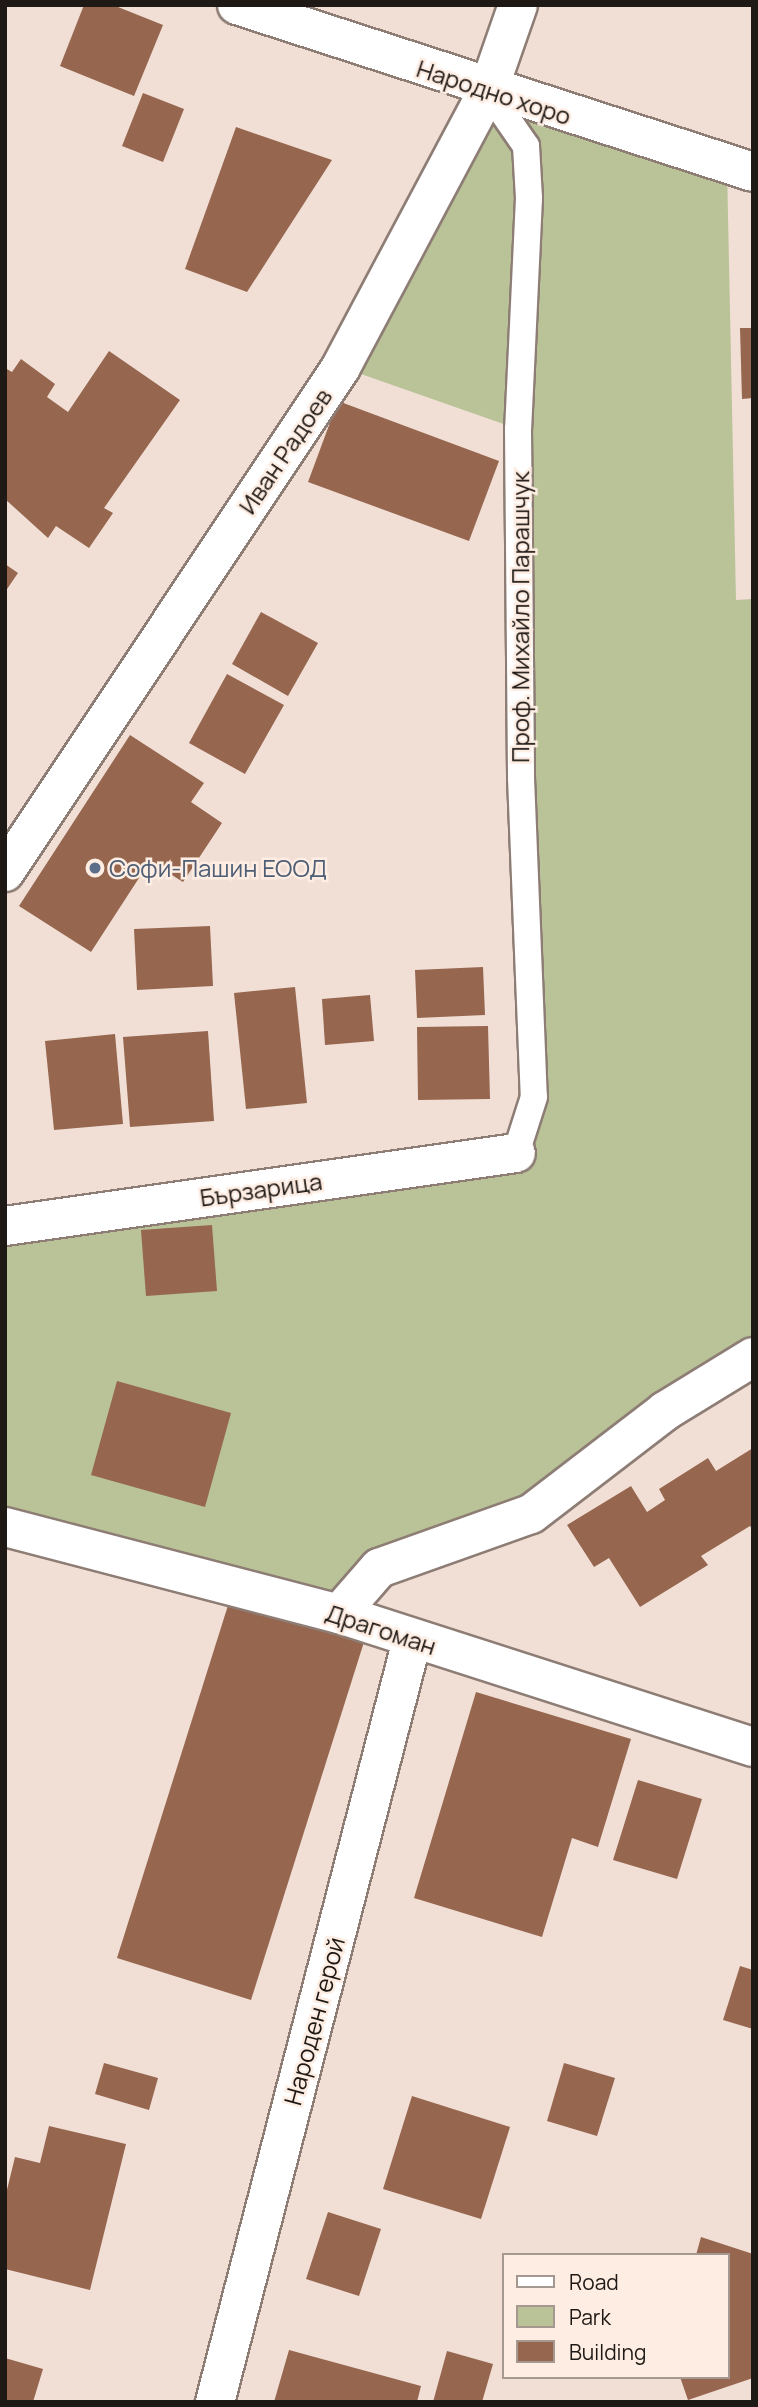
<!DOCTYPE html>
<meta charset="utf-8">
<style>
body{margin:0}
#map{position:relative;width:758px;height:2407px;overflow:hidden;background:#f1dfd6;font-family:Manrope,sans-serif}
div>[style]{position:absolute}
.green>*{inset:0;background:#b9c397}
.building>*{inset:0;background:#96664f}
.roads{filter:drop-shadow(2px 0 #8d7d75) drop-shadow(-2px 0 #8d7d75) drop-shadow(0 2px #8d7d75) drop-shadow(0 -2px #8d7d75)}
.lane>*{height:26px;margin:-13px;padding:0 13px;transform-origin:13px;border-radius:13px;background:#fff}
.street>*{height:38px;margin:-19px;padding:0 19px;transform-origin:19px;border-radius:19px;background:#fff}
.dots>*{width:19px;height:19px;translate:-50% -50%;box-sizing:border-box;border:4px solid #feede3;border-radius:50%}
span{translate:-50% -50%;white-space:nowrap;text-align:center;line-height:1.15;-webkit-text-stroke:5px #feede3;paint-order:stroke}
.street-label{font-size:24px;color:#1f1915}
.service-label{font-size:24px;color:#4e5e75}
.left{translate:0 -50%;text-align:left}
.frame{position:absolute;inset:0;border:7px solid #1f1915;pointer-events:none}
.legend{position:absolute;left:502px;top:2253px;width:228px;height:126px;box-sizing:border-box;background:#feede3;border:2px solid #a59891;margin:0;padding:9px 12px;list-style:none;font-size:21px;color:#1f1915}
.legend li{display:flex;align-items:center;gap:14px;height:35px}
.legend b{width:35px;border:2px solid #a59891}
</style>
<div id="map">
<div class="green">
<div style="clip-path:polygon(488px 91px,727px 167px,736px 600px,753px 599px,753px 1357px,531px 1514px,379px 1568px,339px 1614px,5px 1527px,5px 1226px,516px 1153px,534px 1097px,518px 429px,341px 367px)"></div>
</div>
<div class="building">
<div style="clip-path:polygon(84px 5px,113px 5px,163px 25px,134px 96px,60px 66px)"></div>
<div style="clip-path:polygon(143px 93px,184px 109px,163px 162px,122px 146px)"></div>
<div style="clip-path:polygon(236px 127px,332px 160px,247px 292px,185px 269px)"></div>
<div style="clip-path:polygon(740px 328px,753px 328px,753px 398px,742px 399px)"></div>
<div style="clip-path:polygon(109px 351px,180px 400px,104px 508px,113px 513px,89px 548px,56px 526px,48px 538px,5px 499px,5px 368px,12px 372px,21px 359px,55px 384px,47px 397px,68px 412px)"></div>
<div style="clip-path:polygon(338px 401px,499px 461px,469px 541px,308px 482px)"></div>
<div style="clip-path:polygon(5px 564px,18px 573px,5px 592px)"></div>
<div style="clip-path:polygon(261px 612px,318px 643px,288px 696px,232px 664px)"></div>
<div style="clip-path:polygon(227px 674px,284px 705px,245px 774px,189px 743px)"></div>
<div style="clip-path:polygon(130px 735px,204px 783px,191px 802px,222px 823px,183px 882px,150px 861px,91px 952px,19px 906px)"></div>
<div style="clip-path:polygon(210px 926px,213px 986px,137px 990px,134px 929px)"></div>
<div style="clip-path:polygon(483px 967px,485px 1015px,417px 1018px,415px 970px)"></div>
<div style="clip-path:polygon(295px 987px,307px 1103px,246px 1109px,234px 993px)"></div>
<div style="clip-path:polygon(370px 995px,374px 1041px,325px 1045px,322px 999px)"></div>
<div style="clip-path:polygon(488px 1026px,490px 1099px,418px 1100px,417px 1027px)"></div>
<div style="clip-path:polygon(208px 1031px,214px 1121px,130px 1127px,123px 1037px)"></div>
<div style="clip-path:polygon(115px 1034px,123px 1124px,54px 1130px,45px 1041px)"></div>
<div style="clip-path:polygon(212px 1225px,217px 1291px,146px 1296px,141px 1230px)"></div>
<div style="clip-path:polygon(117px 1381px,231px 1413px,205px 1507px,91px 1475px)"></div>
<div style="clip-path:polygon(753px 1448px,753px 1530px,750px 1526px,701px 1556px,708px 1565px,640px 1607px,609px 1558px,594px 1567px,567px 1525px,631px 1486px,647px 1512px,665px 1500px,659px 1489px,708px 1458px,716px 1471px)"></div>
<div style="clip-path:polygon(230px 1599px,364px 1642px,251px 2000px,117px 1958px)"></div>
<div style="clip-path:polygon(476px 1692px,631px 1739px,598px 1847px,572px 1838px,542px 1937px,414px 1898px)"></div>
<div style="clip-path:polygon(638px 1780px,702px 1799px,677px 1879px,613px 1860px)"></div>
<div style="clip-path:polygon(740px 1966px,753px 1970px,753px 2029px,723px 2020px)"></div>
<div style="clip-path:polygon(104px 2063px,158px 2078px,149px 2110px,95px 2094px)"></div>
<div style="clip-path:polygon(564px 2063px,615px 2078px,597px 2136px,547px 2121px)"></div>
<div style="clip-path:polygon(412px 2096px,510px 2127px,481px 2219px,383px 2189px)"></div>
<div style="clip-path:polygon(49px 2126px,126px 2144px,90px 2290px,5px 2269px,5px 2198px,15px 2157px,40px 2163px)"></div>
<div style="clip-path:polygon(328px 2212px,381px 2229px,359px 2296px,306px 2279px)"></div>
<div style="clip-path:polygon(701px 2237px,753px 2254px,753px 2378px,688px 2400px,680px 2377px,728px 2377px,728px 2255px,696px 2255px)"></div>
<div style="clip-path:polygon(289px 2350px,421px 2386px,417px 2402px,274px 2402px)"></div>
<div style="clip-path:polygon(447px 2351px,493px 2364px,482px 2402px,433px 2402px)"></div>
<div style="clip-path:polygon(5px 2358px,43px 2369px,33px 2402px,5px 2402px)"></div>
</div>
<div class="roads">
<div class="lane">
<div style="left:488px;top:91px;width:67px;rotate:55.4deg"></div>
<div style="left:526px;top:146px;width:52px;rotate:86.7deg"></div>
<div style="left:529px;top:198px;width:231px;rotate:92.7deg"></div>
<div style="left:518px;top:429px;width:349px;rotate:89.5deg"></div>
<div style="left:521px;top:778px;width:319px;rotate:87.7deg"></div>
<div style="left:534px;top:1097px;width:59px;rotate:107.8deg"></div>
</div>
<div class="street">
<div style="left:237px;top:5px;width:542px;rotate:17.93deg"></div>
<div style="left:5px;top:872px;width:607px;rotate:-56.36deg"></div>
<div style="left:341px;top:367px;width:313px;rotate:-62deg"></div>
<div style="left:488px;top:91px;width:91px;rotate:-70.8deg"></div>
<div style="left:5px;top:1226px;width:516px;rotate:-8.13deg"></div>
<div style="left:5px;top:1527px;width:345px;rotate:14.6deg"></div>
<div style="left:339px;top:1614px;width:435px;rotate:17.8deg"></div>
<div style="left:339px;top:1614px;width:61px;rotate:-49deg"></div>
<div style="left:379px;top:1568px;width:161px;rotate:-19.6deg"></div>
<div style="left:531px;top:1514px;width:169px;rotate:-37.5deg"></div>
<div style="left:665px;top:1411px;width:103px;rotate:-31.5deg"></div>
<div style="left:215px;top:2402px;width:787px;rotate:-75.5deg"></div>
</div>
</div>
<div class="dots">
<div style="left:95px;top:868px;background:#5c6f8a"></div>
</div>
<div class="street-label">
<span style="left:494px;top:92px;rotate:18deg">Народно хоро</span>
<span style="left:285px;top:451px;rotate:-56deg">Иван Радоев</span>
<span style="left:520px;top:617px;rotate:-90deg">Проф. Михайло Парашчук</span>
<span style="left:261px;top:1189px;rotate:-8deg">Бързарица</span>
<span style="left:381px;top:1629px;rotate:18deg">Драгоман</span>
<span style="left:314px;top:2021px;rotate:-75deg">Народен герой</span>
</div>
<div class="service-label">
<span class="left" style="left:109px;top:868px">Софи-Пашин ЕООД</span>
</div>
<div class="frame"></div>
<ul class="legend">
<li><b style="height:9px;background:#fff"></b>Road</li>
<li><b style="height:19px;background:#b9c397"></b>Park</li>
<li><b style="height:19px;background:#96664f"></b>Building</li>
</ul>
</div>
